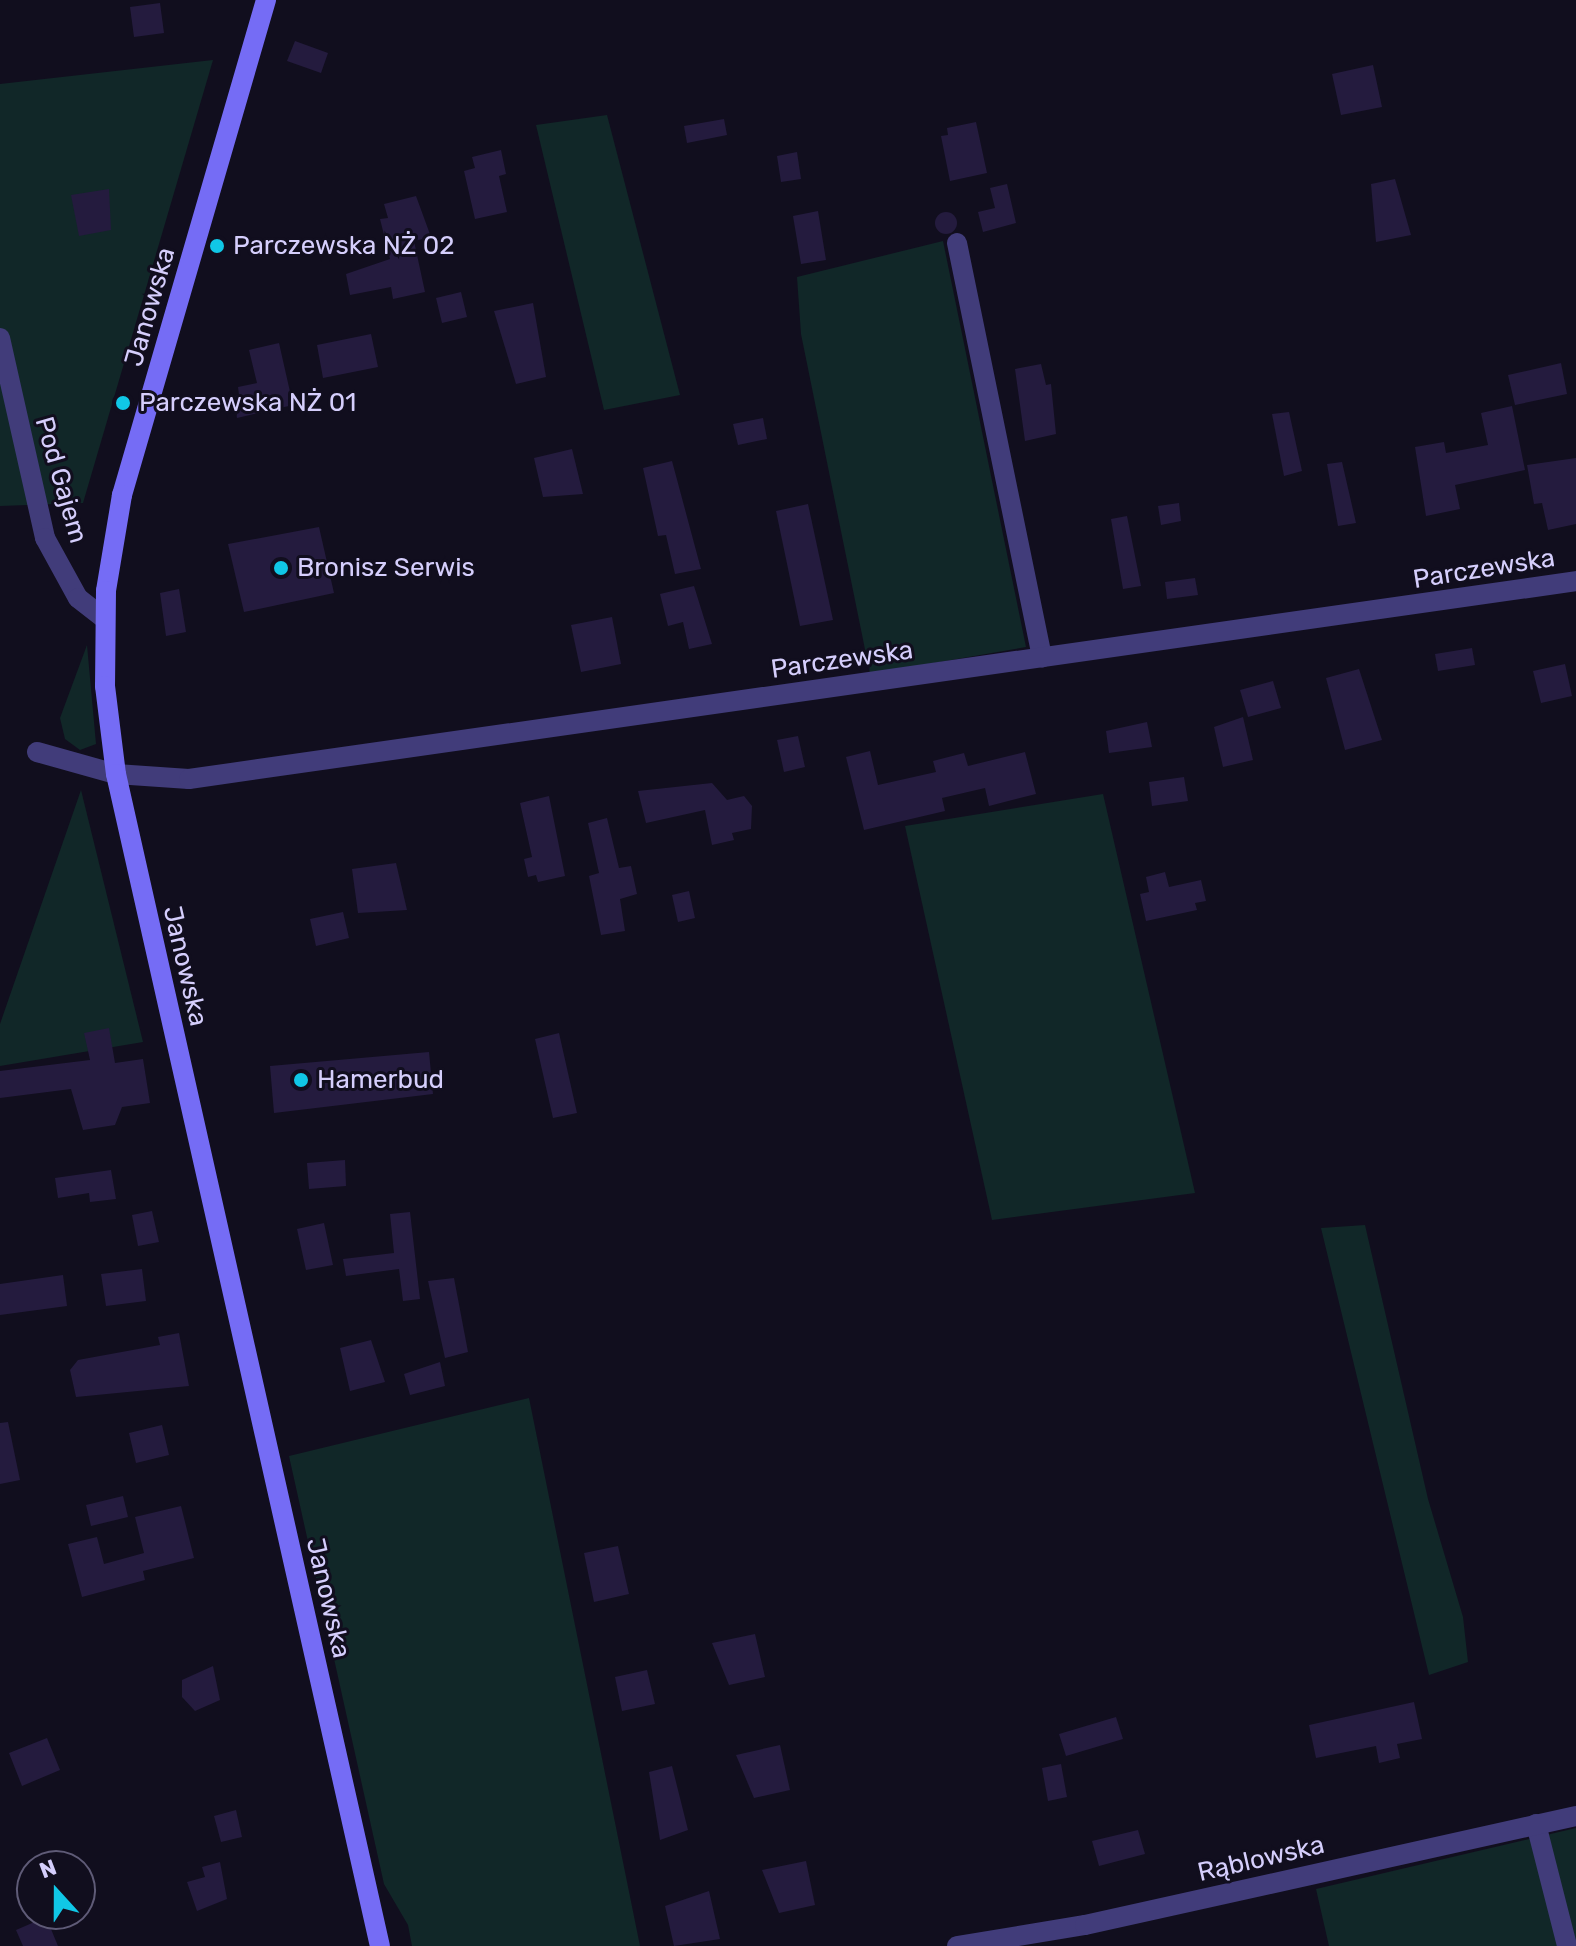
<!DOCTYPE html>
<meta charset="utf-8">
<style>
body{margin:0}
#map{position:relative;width:1576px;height:1946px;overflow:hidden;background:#110e1e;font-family:Rubik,sans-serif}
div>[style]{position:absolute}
.green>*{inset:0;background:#112728}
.building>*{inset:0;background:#241b3e}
.round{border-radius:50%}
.street>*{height:20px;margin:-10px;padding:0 10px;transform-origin:10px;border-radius:10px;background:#413c7a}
.secondary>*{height:20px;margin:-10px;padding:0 10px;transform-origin:10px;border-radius:10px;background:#756cf5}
.dots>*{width:22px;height:22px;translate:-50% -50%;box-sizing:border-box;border:4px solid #110e1e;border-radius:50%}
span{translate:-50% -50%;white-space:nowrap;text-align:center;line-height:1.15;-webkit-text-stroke:6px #110e1e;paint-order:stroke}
.poi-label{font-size:26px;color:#d5cefc}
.left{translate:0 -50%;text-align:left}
.street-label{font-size:26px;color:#d5cefc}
.north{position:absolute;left:16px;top:1850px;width:80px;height:80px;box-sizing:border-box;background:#110e1e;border:2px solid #5f5b77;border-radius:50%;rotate:339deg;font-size:22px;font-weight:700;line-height:32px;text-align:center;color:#d5cefc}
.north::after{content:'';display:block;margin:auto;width:28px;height:36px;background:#10c7e6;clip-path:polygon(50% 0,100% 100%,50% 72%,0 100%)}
</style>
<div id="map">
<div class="green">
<div style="clip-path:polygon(213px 60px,83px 503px,0 506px,0 84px)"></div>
<div style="clip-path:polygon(607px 115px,680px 395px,604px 410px,536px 125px)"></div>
<div style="clip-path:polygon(943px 241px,1026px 647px,870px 674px,801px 334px,797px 277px)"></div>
<div style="clip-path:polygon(87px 645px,96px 744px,80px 750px,65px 739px,60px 718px)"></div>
<div style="clip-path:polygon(81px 790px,143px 1042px,0 1066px,0 1024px)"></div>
<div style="clip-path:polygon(1103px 794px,1195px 1193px,992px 1220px,905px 826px)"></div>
<div style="clip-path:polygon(1365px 1225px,1428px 1499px,1463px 1617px,1468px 1662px,1429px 1675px,1321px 1228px)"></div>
<div style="clip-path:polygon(529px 1398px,640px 1946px,412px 1946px,408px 1925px,384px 1884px,289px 1456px)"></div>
<div style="clip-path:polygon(1576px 1828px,1576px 1946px,1329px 1946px,1316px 1889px)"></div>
</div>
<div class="building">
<div style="clip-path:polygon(160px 3px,164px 33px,134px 37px,130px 7px)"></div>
<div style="clip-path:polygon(295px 41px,328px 53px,321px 73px,287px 61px)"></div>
<div style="clip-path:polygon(1373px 65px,1382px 107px,1341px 115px,1332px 74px)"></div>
<div style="clip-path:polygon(724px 119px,727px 135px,687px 143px,684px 126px)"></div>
<div style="clip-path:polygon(976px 122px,987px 173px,950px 181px,941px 136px,948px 135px,947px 128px)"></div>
<div style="clip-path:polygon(501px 150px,506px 174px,499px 176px,507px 212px,475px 219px,464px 171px,475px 168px,472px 157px)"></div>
<div style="clip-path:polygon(797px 152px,801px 179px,781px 182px,777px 156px)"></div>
<div style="clip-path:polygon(1395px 179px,1411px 235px,1376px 242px,1371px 184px)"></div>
<div style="clip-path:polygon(1007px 184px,1016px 223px,983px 232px,978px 212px,995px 208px,990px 188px)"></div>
<div style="clip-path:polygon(109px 189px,111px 230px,79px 236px,71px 195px)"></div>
<div style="clip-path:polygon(416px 196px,431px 237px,414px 241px,425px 292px,393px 299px,391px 287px,350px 295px,346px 274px,390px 259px,380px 219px,388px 218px,384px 204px)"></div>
<div style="clip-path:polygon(818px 211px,826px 260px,801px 264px,793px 216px)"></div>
<div class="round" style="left:935px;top:212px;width:22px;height:22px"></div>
<div style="clip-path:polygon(461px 292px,467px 317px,442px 323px,436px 298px)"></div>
<div style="clip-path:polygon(533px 303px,546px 377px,516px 384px,494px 311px)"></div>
<div style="clip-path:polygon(371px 334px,378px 367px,323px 378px,317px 345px)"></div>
<div style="clip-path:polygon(279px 343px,293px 405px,237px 418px,232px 397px,239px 395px,238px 387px,257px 383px,249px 350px)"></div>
<div style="clip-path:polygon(1561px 363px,1567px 394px,1515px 405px,1508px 375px)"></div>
<div style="clip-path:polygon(1041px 364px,1046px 385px,1051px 384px,1056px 434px,1025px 441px,1015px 369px)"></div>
<div style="clip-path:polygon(1512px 406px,1525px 470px,1455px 485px,1460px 509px,1426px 516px,1415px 447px,1444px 442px,1446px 453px,1488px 445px,1481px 413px)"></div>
<div style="clip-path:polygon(1289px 412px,1302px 471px,1284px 476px,1272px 414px)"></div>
<div style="clip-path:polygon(763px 418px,767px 439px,738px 445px,733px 424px)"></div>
<div style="clip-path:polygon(572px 449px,583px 494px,543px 497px,534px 458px)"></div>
<div style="clip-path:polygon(1576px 458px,1576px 524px,1548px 530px,1542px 503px,1534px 504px,1527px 465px)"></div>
<div style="clip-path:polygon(672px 461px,701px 569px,675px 574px,666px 535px,658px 536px,643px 468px)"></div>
<div style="clip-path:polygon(1342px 462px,1356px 523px,1338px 526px,1327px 464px)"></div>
<div style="clip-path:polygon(1179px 503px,1181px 521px,1161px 525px,1158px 506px)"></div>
<div style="clip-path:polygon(808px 504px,833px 620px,800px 626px,776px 511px)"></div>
<div style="clip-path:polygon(1127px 516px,1141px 586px,1123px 589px,1111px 519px)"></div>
<div style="clip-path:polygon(319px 527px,334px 593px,244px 612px,228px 544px)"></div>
<div style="clip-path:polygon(1195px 578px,1198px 595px,1167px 599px,1165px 582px)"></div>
<div style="clip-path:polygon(694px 586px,712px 644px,689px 649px,683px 622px,668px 626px,660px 594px)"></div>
<div style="clip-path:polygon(179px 589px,186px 632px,166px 636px,160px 593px)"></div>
<div style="clip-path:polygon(612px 617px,621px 664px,581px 672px,571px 625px)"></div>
<div style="clip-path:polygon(1472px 648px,1475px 665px,1438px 671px,1435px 654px)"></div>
<div style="clip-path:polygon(1565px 664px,1572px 696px,1541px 703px,1533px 671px)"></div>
<div style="clip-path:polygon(1359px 669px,1382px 740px,1345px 750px,1326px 678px)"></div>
<div style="clip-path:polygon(1273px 681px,1281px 708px,1248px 717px,1240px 690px)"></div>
<div style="clip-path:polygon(1243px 717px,1253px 760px,1223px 767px,1214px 727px)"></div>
<div style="clip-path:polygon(1147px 722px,1152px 747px,1109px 753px,1106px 731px)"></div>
<div style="clip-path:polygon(798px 736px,805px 767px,784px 772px,777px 740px)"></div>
<div style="clip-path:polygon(870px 751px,878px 785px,936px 772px,933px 761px,964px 753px,968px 766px,1025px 752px,1036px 794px,989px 806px,985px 788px,942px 798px,945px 811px,864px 830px,846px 757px)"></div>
<div style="clip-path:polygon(1184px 777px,1188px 801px,1152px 806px,1149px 782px)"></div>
<div style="clip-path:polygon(712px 783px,727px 800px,744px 796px,752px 806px,751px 829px,732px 833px,734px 840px,712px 845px,705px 810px,646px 823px,638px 791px)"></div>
<div style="clip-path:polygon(549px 796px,565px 876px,538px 882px,536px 875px,528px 877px,524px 859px,532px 857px,520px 803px)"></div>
<div style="clip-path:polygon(607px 818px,619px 868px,631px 866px,637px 894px,620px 899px,625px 931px,601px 935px,589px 876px,599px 873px,588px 823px)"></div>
<div style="clip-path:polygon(396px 863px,407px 910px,358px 913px,352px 869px)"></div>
<div style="clip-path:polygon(1165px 872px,1169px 887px,1201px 880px,1206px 901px,1195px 903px,1197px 910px,1146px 921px,1140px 894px,1149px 892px,1146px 877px)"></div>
<div style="clip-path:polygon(689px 891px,695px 918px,678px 922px,672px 895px)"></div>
<div style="clip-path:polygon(343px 912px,349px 938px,316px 946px,310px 919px)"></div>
<div style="clip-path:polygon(109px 1028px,115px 1063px,143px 1059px,150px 1103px,122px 1107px,115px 1125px,83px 1130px,71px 1089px,0 1098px,0 1071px,90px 1060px,84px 1033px)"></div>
<div style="clip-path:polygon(559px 1033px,577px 1113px,553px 1118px,535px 1039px)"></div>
<div style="clip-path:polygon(429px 1052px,433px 1094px,274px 1113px,270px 1066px)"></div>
<div style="clip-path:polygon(345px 1160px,346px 1186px,309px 1189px,307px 1163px)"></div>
<div style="clip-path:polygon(111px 1170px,116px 1199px,90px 1202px,89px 1193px,58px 1198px,55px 1178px)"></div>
<div style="clip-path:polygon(152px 1211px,159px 1242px,138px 1246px,132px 1215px)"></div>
<div style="clip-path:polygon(410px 1212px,420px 1299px,403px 1301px,399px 1269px,346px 1276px,343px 1259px,394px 1253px,390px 1214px)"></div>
<div style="clip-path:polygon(324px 1223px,333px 1265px,306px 1270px,297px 1229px)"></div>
<div style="clip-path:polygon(142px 1269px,146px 1301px,106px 1306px,101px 1274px)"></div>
<div style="clip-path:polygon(63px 1275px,67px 1306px,0 1315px,0 1284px)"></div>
<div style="clip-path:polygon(454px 1278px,468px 1352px,445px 1358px,428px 1281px)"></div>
<div style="clip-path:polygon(179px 1333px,189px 1386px,76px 1397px,70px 1370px,78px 1360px,160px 1345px,158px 1337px)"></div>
<div style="clip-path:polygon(371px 1340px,385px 1382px,350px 1391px,340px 1348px)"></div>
<div style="clip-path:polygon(440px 1362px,445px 1386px,410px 1395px,404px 1374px)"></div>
<div style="clip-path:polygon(8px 1422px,20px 1480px,0 1484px,0 1423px)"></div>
<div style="clip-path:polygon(162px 1425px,169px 1455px,136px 1463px,129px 1433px)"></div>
<div style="clip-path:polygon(123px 1496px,128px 1517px,91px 1526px,86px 1505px)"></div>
<div style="clip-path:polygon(181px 1506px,194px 1558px,143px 1571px,145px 1580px,82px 1597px,68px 1544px,97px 1537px,104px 1564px,144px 1553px,135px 1517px)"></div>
<div style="clip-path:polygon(618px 1546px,629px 1594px,594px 1602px,584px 1553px)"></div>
<div style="clip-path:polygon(755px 1634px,765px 1677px,729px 1685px,712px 1643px)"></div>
<div style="clip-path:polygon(213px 1666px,220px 1700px,195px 1711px,182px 1697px,182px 1680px)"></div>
<div style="clip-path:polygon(647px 1670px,655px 1704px,622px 1711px,615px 1677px)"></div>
<div style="clip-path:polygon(1414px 1702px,1422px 1739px,1397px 1744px,1400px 1758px,1379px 1763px,1376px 1746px,1316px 1758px,1309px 1725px)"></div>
<div style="clip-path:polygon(1116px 1717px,1123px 1739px,1066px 1756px,1059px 1734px)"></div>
<div style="clip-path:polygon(47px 1738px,60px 1770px,22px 1786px,9px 1753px)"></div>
<div style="clip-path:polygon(780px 1745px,790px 1790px,754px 1798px,736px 1755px)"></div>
<div style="clip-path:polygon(1061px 1764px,1067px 1797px,1048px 1801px,1042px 1768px)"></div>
<div style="clip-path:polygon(672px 1766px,688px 1830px,660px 1840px,649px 1772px)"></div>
<div style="clip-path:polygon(236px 1810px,242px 1837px,221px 1842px,214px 1816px)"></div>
<div style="clip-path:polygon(1138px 1830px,1145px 1854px,1099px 1866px,1092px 1841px)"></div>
<div style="clip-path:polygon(806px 1861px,815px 1905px,779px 1913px,762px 1870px)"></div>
<div style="clip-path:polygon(220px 1862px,227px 1899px,197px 1911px,187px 1882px,205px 1877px,202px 1867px)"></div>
<div style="clip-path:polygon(709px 1891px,720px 1939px,674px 1946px,665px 1906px)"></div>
<div style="clip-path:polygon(46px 1917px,58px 1946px,23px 1946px,16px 1930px)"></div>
</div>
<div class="street">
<div style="left:957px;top:243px;width:423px;rotate:78.4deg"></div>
<div style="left:0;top:338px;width:205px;rotate:77.3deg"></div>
<div style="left:45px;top:538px;width:68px;rotate:61.2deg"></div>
<div style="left:78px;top:598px;width:33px;rotate:38deg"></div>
<div style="left:37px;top:752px;width:82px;rotate:15.6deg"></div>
<div style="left:116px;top:774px;width:73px;rotate:3.9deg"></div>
<div style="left:189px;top:779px;width:1401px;rotate:-8.12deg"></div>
<div style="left:1536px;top:1824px;width:126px;rotate:75.7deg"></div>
<div style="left:957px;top:1946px;width:130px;rotate:-9.3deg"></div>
<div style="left:1085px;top:1925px;width:503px;rotate:-12.52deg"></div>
</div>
<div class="secondary">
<div style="left:266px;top:0;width:516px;rotate:106.22deg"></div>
<div style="left:122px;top:495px;width:97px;rotate:99.5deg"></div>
<div style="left:106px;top:591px;width:95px;rotate:90.6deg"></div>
<div style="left:105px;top:686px;width:89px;rotate:82.9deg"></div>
<div style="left:116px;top:774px;width:1201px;rotate:77.31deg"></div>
</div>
<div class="dots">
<div style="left:217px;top:246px;background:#10c7e6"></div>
<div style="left:123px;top:403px;background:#10c7e6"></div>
<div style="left:281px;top:568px;background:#10c7e6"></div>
<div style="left:301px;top:1080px;background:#10c7e6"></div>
</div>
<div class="poi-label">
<span class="left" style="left:233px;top:246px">Parczewska NŻ 02</span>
<span class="left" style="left:139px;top:403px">Parczewska NŻ 01</span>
<span class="left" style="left:297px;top:568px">Bronisz Serwis</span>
<span class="left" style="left:317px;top:1080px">Hamerbud</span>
</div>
<div class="street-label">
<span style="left:150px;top:307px;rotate:-74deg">Janowska</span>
<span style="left:61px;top:480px;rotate:74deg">Pod Gajem</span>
<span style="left:1484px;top:569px;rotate:-9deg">Parczewska</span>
<span style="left:842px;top:660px;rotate:-8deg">Parczewska</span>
<span style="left:185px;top:966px;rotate:77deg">Janowska</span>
<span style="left:328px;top:1598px;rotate:77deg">Janowska</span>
<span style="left:1261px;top:1859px;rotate:-13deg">Rąblowska</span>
</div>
<div class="north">N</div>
</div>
